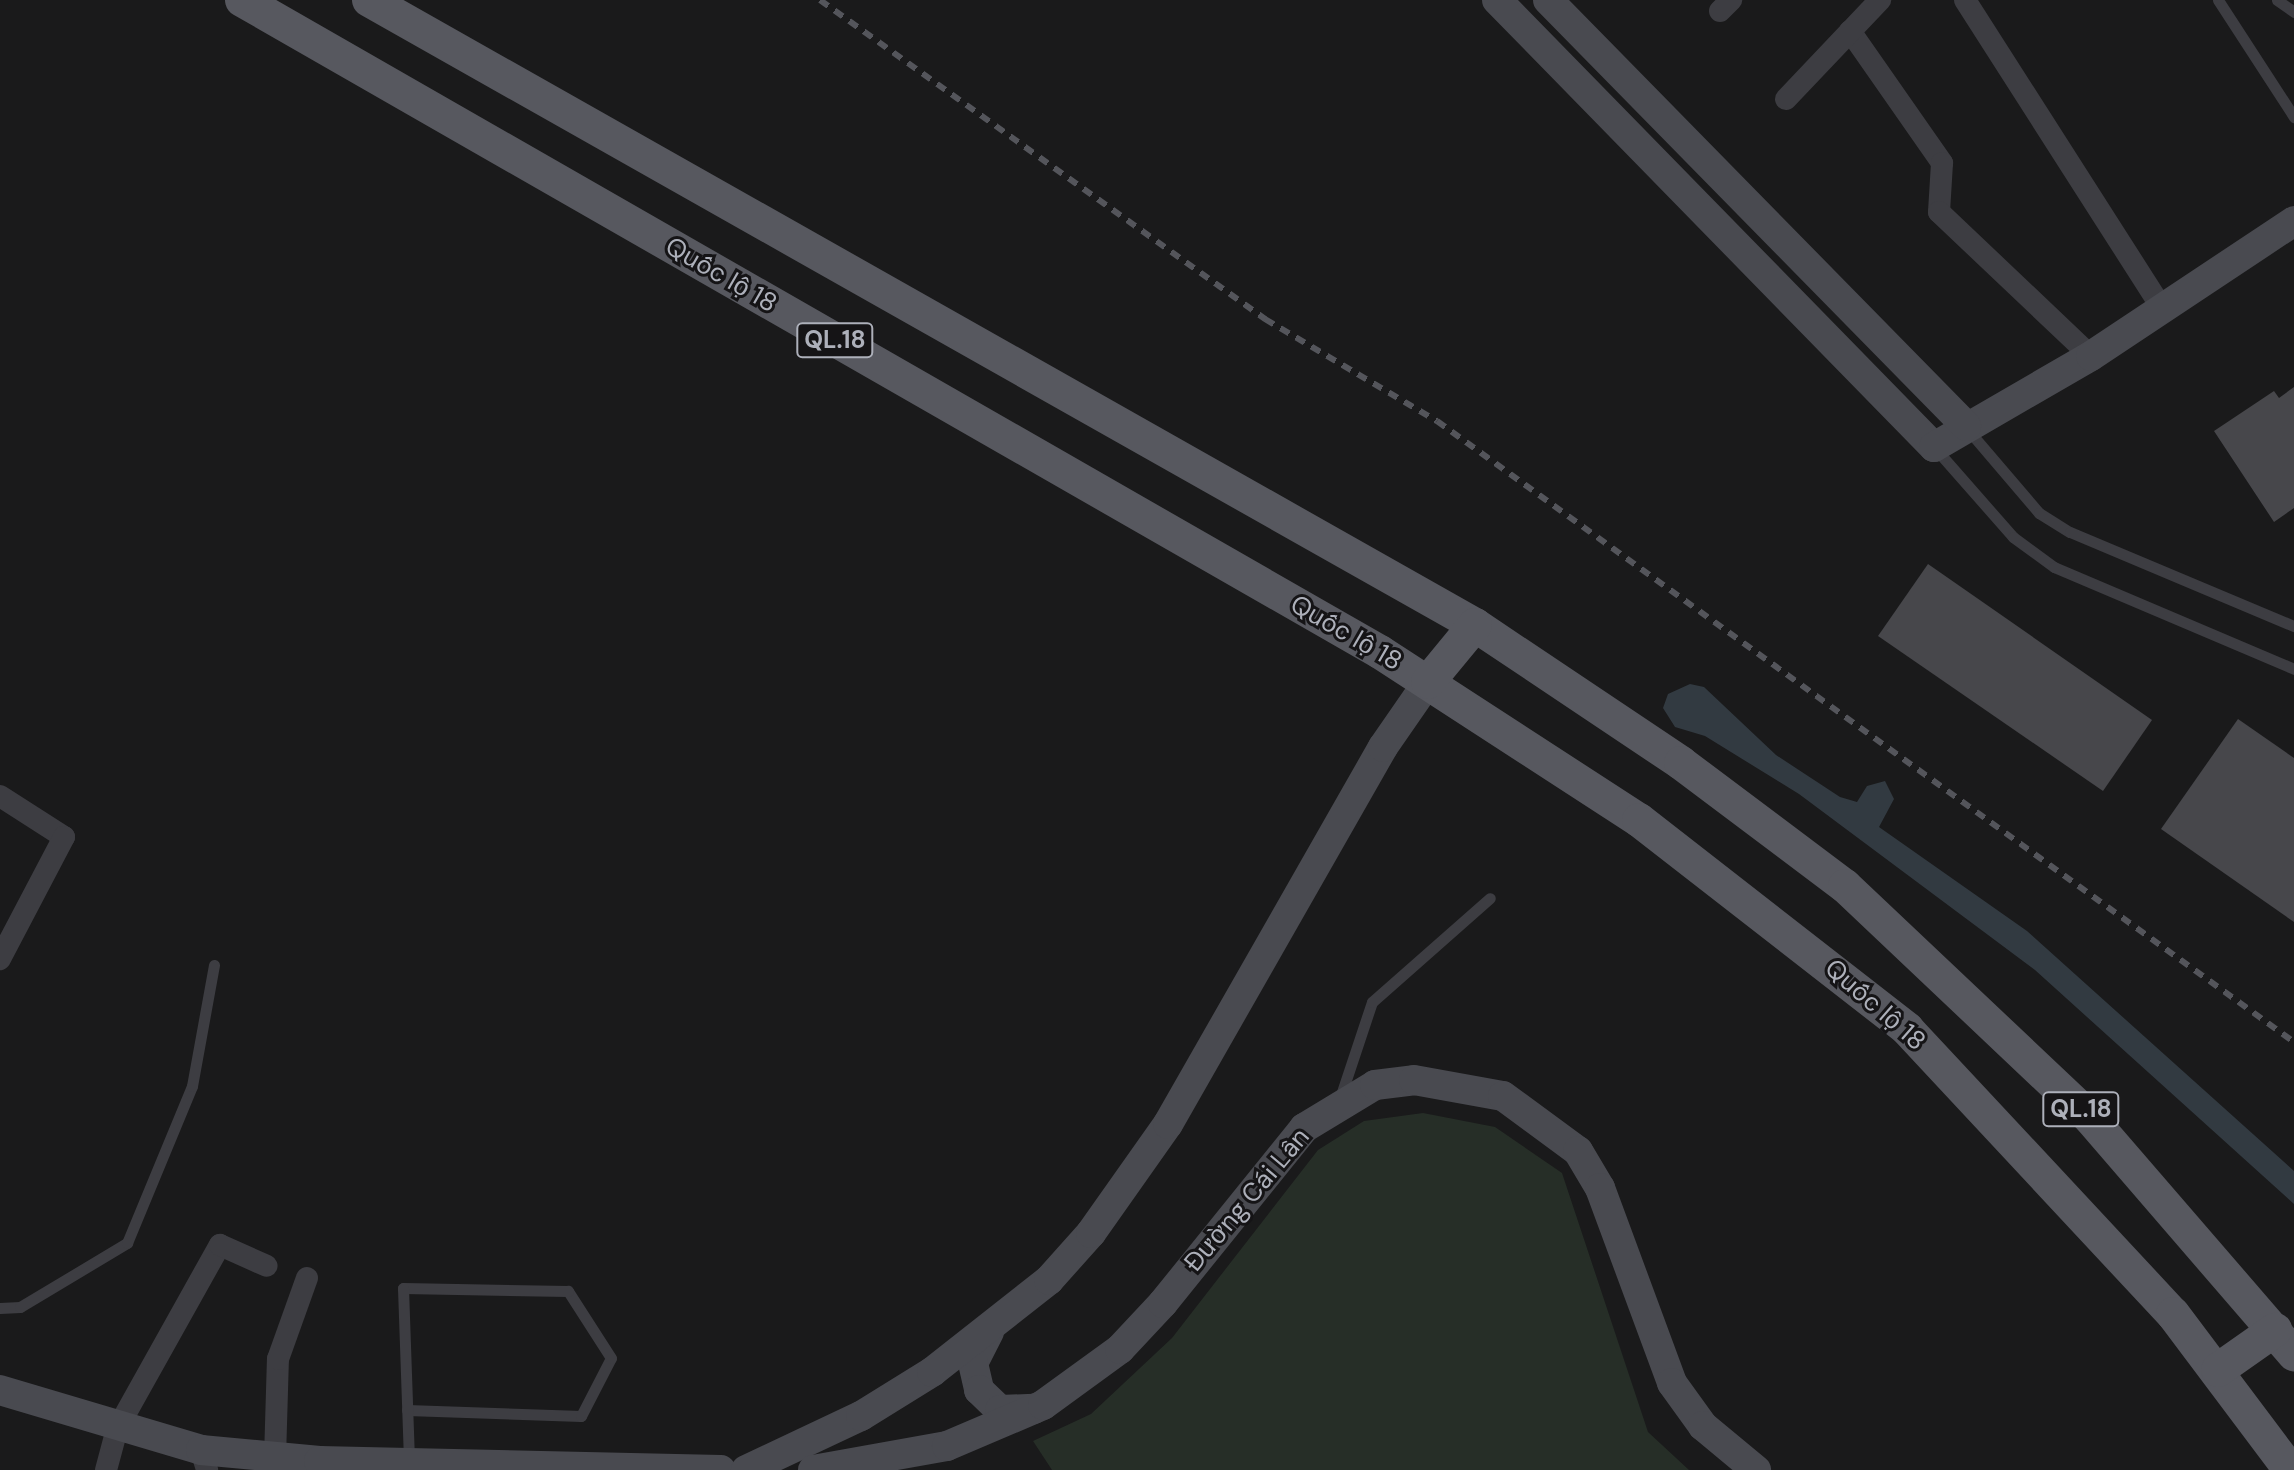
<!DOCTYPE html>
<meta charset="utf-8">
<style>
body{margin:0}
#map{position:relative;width:2294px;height:1470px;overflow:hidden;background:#1a1a1b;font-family:"DM Sans",sans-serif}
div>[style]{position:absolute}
.green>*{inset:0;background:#262e27}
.water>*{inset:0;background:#323a41}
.building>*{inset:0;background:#47474b}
.lane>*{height:11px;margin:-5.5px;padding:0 5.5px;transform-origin:5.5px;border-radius:5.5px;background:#3d3d42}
.street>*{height:22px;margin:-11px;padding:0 11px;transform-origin:11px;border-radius:11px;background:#3d3d42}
.secondary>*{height:30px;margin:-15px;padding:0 15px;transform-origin:15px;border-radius:15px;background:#494a50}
.primary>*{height:34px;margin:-17px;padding:0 17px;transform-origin:17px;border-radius:17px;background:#57585f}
.rail>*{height:6px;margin-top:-3px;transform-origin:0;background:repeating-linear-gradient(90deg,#54555b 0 10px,transparent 0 18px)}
span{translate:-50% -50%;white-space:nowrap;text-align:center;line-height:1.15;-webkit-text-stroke:6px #151416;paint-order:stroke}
.shield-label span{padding:2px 6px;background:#151416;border:2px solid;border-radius:6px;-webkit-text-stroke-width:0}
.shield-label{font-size:24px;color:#adb0ba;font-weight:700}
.street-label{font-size:26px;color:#adb0ba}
</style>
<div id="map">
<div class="green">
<div style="clip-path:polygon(1423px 1113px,1495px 1127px,1562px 1173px,1648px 1432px,1689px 1470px,1052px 1470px,1033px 1441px,1091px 1414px,1172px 1338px,1318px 1150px,1364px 1121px)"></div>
</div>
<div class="water">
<div style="clip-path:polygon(1690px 684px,1704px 687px,1776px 755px,1840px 797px,1857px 802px,1867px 786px,1885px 781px,1894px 799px,1879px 827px,2027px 931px,2294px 1171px,2294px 1204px,2035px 970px,1799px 794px,1705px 736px,1675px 727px,1663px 708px,1668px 694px)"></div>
</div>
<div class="building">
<div style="clip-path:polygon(2294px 387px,2294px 508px,2274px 522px,2214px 431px,2274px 391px,2279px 398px)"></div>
<div style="clip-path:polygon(1928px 564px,2152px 720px,2103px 791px,1878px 636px)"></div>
<div style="clip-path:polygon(2238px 719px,2294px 758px,2294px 922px,2161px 829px)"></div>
</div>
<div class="lane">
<div style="left:2218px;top:0;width:140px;rotate:57deg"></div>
<div style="left:2277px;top:0;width:21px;rotate:35deg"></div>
<div style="left:1969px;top:431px;width:108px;rotate:49.5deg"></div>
<div style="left:2039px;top:513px;width:36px;rotate:32deg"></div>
<div style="left:2070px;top:532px;width:243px;rotate:22.8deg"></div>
<div style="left:1934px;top:447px;width:120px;rotate:48.7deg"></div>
<div style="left:2013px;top:537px;width:51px;rotate:36.2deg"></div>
<div style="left:2054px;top:567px;width:261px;rotate:23deg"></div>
<div style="left:1340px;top:1098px;width:101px;rotate:-71.6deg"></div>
<div style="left:1372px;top:1002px;width:157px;rotate:-41.4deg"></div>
<div style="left:0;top:1308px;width:20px;rotate:-3deg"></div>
<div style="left:20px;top:1307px;width:125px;rotate:-30.9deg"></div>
<div style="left:127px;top:1243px;width:170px;rotate:-67.5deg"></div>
<div style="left:192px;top:1086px;width:123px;rotate:-79.7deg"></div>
<div style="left:407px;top:1410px;width:174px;rotate:2deg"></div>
<div style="left:581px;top:1416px;width:65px;rotate:-62.7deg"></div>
<div style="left:611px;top:1358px;width:80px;rotate:-122.7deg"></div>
<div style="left:568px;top:1291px;width:165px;rotate:-179deg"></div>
<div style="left:403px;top:1288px;width:174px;rotate:88deg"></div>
</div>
<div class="street">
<div style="left:1965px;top:0;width:366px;rotate:57.4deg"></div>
<div style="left:1720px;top:11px;width:16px;rotate:-45deg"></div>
<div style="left:1850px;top:31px;width:161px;rotate:55.1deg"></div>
<div style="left:1942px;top:163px;width:49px;rotate:93.5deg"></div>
<div style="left:1939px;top:212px;width:209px;rotate:43.5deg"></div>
<div style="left:1786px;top:99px;width:137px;rotate:-46.5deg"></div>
<div style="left:0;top:796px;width:76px;rotate:32.6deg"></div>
<div style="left:64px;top:837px;width:138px;rotate:117.7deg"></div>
<div style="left:201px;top:1450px;width:21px;rotate:73deg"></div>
<div style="left:275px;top:1458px;width:99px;rotate:-88.3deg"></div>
<div style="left:278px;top:1359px;width:86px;rotate:-70.3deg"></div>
<div style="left:106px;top:1470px;width:42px;rotate:-75deg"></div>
<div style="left:117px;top:1429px;width:211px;rotate:-60.8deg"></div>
<div style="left:220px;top:1245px;width:51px;rotate:24.1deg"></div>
</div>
<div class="secondary">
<div style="left:1497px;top:0;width:625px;rotate:45.65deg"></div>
<div style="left:1934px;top:447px;width:181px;rotate:-30.1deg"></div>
<div style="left:2091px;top:356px;width:244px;rotate:-33.6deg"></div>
<div style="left:1548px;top:0;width:597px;rotate:45.54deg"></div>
<div style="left:989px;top:1332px;width:35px;rotate:117deg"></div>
<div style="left:973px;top:1363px;width:28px;rotate:77deg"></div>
<div style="left:979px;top:1390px;width:29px;rotate:44deg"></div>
<div style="left:1000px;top:1410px;width:34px;rotate:-2deg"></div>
<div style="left:0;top:1390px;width:210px;rotate:16.6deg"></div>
<div style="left:201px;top:1450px;width:119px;rotate:5.3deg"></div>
<div style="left:319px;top:1461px;width:402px;rotate:1.3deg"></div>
<div style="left:746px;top:1470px;width:127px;rotate:-25.2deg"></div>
<div style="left:861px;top:1416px;width:84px;rotate:-31.8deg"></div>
<div style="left:932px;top:1372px;width:149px;rotate:-38.2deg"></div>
<div style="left:1049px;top:1280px;width:63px;rotate:-48.2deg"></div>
<div style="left:1091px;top:1233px;width:133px;rotate:-54.8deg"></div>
<div style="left:1168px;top:1124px;width:434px;rotate:-60.3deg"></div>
<div style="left:1383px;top:747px;width:79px;rotate:-55.3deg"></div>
<div style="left:813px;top:1470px;width:136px;rotate:-10.2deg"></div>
<div style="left:947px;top:1446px;width:104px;rotate:-23.1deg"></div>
<div style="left:1043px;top:1405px;width:95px;rotate:-36deg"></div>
<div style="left:1120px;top:1349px;width:63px;rotate:-46.9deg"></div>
<div style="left:1163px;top:1303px;width:225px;rotate:-51.1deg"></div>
<div style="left:1304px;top:1128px;width:83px;rotate:-31.2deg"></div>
<div style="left:1375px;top:1085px;width:39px;rotate:-7deg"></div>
<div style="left:1414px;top:1080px;width:90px;rotate:10.2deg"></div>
<div style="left:1503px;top:1096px;width:93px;rotate:36.3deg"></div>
<div style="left:1578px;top:1151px;width:43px;rotate:59.3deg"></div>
<div style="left:1600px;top:1188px;width:208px;rotate:69.7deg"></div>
<div style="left:1672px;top:1383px;width:53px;rotate:54.2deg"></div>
<div style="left:1703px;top:1426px;width:69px;rotate:39.7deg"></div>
</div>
<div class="primary">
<div style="left:242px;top:0;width:1312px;rotate:29.81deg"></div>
<div style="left:1380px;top:652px;width:309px;rotate:33deg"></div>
<div style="left:1639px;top:820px;width:340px;rotate:37.9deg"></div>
<div style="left:1907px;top:1029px;width:390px;rotate:47deg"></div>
<div style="left:2173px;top:1314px;width:195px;rotate:53.1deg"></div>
<div style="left:369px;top:0;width:1270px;rotate:29.47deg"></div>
<div style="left:1475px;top:625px;width:248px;rotate:33.8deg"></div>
<div style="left:1681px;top:763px;width:205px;rotate:36.9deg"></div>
<div style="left:1845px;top:886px;width:339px;rotate:43.4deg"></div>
<div style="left:2091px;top:1119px;width:311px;rotate:49.2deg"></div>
<div style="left:1428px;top:682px;width:74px;rotate:-50.5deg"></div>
<div style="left:2218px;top:1370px;width:70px;rotate:-35.1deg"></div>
</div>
<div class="rail">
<div style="left:820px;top:0;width:548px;rotate:35.63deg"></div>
<div style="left:1265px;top:319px;width:200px;rotate:30.7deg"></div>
<div style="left:1437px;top:421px;width:1058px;rotate:35.93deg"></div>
</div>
<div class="shield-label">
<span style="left:835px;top:340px">QL.18</span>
<span style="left:2081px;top:1109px">QL.18</span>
</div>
<div class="street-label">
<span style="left:721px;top:275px;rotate:30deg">Quốc lộ 18</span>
<span style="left:1346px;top:633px;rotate:30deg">Quốc lộ 18</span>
<span style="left:1875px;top:1005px;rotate:41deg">Quốc lộ 18</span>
<span style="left:1247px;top:1200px;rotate:-50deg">Đường Cái Lân</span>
</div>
</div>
